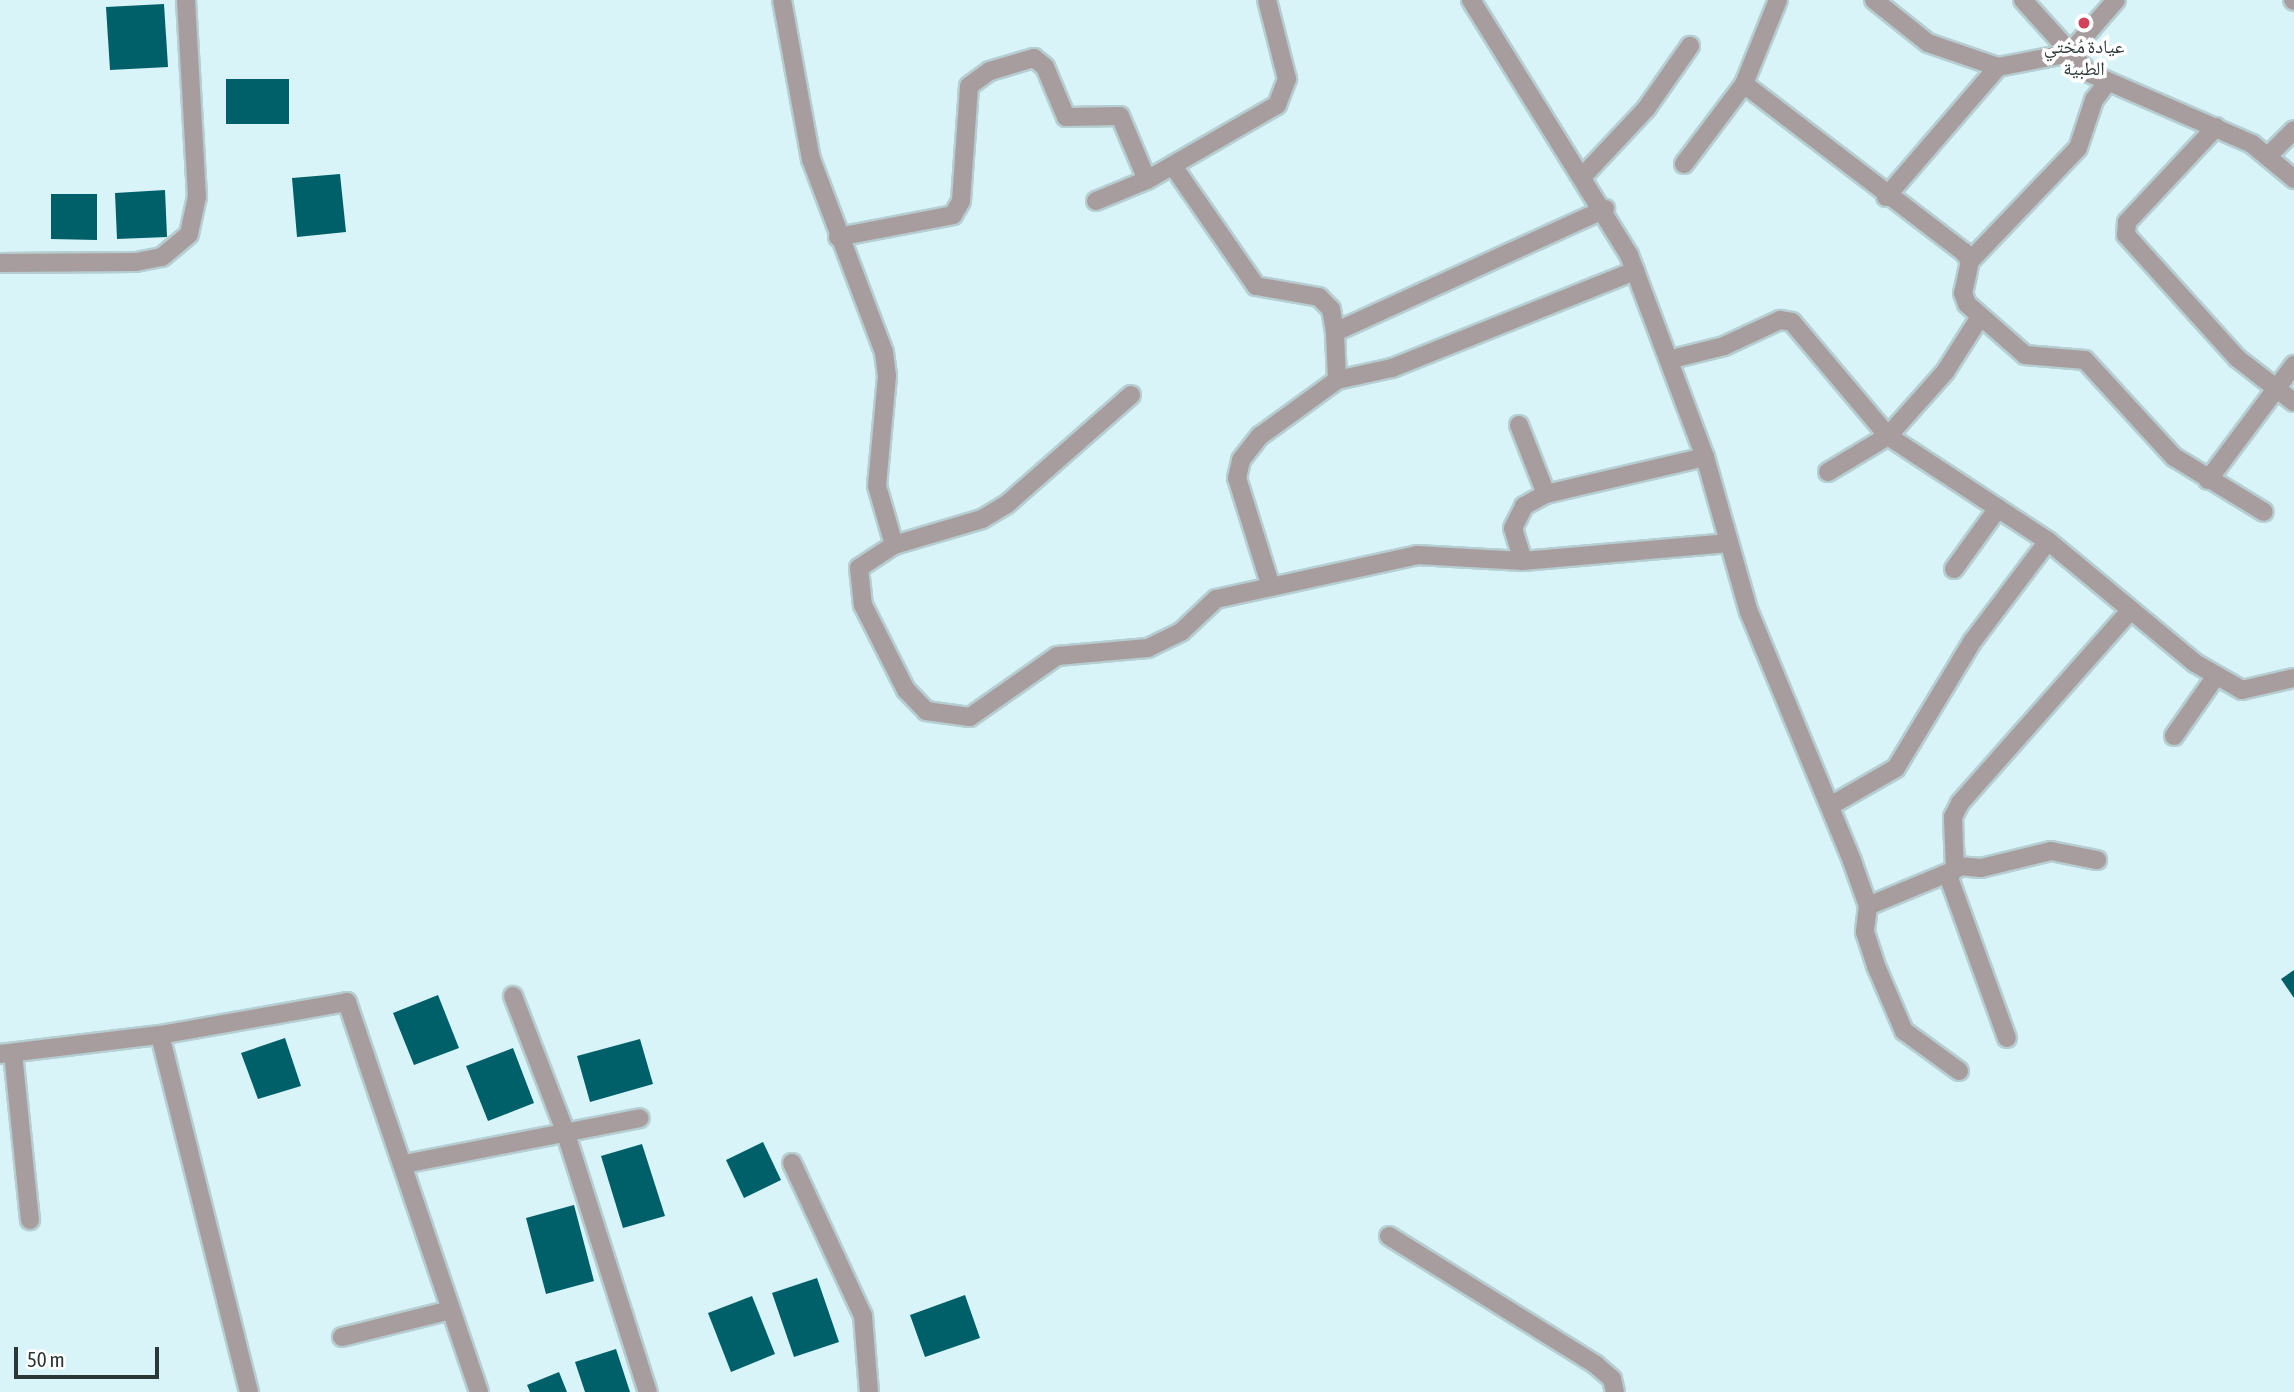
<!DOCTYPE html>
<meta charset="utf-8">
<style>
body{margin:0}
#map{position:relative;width:2294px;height:1392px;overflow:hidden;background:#d9f4f8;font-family:"Asap Condensed","Noto Naskh Arabic",sans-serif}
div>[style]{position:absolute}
.building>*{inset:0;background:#00606a}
.roads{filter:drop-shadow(2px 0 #b6ced1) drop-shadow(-2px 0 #b6ced1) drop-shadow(0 2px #b6ced1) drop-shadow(0 -2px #b6ced1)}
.minor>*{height:18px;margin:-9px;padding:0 9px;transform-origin:9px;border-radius:9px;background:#a89d9e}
.dots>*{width:19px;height:19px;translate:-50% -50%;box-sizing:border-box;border:4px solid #fff;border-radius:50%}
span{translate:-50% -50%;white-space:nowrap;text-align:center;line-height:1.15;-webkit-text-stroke:7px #fff;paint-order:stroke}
.poi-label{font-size:19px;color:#2b3637}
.scale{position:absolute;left:14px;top:1347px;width:145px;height:32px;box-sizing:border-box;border:4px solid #2b3637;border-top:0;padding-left:9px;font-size:21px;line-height:24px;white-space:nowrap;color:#2b3637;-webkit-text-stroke:5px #fff;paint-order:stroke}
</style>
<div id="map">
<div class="building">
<div style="clip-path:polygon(164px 4px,168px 67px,110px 70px,106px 7px)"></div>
<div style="clip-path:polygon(226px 79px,289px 79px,289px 124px,226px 124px)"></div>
<div style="clip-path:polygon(340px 174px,346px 232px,297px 237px,292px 178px)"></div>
<div style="clip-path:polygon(165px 190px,167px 237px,117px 239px,115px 193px)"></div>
<div style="clip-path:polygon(51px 194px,97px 194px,97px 240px,51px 239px)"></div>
<div style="clip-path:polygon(2294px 970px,2294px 998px,2281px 979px)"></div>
<div style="clip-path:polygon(438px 995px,459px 1048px,414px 1065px,393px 1013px)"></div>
<div style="clip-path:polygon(285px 1038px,301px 1086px,258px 1099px,241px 1053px)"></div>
<div style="clip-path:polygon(640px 1039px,653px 1084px,590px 1102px,577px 1056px)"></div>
<div style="clip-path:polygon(513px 1048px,534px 1103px,488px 1121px,466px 1066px)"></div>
<div style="clip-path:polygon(763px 1142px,781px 1180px,744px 1198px,726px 1160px)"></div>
<div style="clip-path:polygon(642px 1144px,665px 1216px,623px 1228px,601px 1156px)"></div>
<div style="clip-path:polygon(574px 1205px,594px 1281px,546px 1294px,526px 1218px)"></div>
<div style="clip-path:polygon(817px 1278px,839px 1342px,794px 1357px,772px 1293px)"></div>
<div style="clip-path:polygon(965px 1295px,980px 1338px,925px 1357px,910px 1315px)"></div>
<div style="clip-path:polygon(752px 1296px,775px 1354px,731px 1372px,708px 1313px)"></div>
<div style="clip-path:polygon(616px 1349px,630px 1392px,585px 1392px,575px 1362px)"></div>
<div style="clip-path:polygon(559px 1372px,567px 1392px,530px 1392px,527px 1385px)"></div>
</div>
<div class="roads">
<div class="minor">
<div style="left:782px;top:0;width:162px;rotate:79.7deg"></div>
<div style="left:811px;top:159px;width:206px;rotate:69.3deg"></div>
<div style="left:884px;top:352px;width:24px;rotate:83deg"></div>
<div style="left:887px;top:376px;width:110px;rotate:95.2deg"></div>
<div style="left:877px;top:486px;width:61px;rotate:73.9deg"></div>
<div style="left:1471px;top:0;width:300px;rotate:58.2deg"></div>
<div style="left:1629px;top:255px;width:216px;rotate:69.4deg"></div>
<div style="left:1705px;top:457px;width:161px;rotate:74.2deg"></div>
<div style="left:1749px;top:612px;width:269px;rotate:67.5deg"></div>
<div style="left:1852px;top:861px;width:48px;rotate:70.4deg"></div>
<div style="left:1868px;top:906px;width:26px;rotate:97deg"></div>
<div style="left:1865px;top:932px;width:36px;rotate:72deg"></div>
<div style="left:1876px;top:966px;width:71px;rotate:66.7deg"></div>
<div style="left:1904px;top:1031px;width:68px;rotate:36deg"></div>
<div style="left:1874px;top:0;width:69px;rotate:38.5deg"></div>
<div style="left:1928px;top:43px;width:74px;rotate:18.9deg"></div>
<div style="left:2023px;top:0;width:98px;rotate:47.9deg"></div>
<div style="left:2089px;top:73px;width:178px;rotate:23.5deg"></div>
<div style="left:2252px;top:144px;width:55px;rotate:39.8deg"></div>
<div style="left:2293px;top:0;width:1px;rotate:45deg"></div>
<div style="left:1744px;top:84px;width:277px;rotate:37.4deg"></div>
<div style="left:1964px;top:252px;width:11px;rotate:56deg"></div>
<div style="left:1970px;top:261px;width:33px;rotate:102deg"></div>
<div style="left:1963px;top:293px;width:12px;rotate:70deg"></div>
<div style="left:1967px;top:304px;width:77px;rotate:41.3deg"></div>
<div style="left:2025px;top:355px;width:60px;rotate:4.8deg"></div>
<div style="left:2085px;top:360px;width:132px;rotate:47.5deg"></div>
<div style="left:2174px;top:457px;width:105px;rotate:31.4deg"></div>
<div style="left:2216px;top:127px;width:130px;rotate:133.1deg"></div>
<div style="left:2127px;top:222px;width:13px;rotate:94deg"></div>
<div style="left:2126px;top:235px;width:166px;rotate:47.9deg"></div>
<div style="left:2237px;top:358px;width:72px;rotate:37.7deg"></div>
<div style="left:2269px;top:155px;width:35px;rotate:-45deg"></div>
<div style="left:1684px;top:164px;width:100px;rotate:-53.1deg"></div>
<div style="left:1744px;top:84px;width:91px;rotate:-68deg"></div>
<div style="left:1173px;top:166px;width:146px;rotate:55.3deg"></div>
<div style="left:1256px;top:286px;width:64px;rotate:9.9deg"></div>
<div style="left:1319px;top:297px;width:17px;rotate:45deg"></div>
<div style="left:1331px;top:309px;width:23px;rotate:80deg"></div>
<div style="left:1583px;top:176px;width:92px;rotate:-46.8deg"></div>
<div style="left:1646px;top:109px;width:77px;rotate:-55.1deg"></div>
<div style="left:1886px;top:197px;width:172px;rotate:-49.3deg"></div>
<div style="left:1998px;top:67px;width:73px;rotate:-11deg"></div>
<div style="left:2070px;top:53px;width:70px;rotate:-49deg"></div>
<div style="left:1096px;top:201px;width:55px;rotate:-22.4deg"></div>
<div style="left:1147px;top:180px;width:150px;rotate:-30deg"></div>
<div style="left:1277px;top:105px;width:28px;rotate:-69deg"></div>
<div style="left:1287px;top:79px;width:81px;rotate:-104.2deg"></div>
<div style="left:838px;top:237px;width:117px;rotate:-10.8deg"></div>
<div style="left:953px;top:215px;width:16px;rotate:-60deg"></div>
<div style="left:961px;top:201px;width:115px;rotate:-86deg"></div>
<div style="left:969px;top:86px;width:26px;rotate:-36deg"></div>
<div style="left:990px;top:71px;width:46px;rotate:-16.5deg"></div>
<div style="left:1034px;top:58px;width:14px;rotate:39deg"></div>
<div style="left:1045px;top:67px;width:54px;rotate:67.2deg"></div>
<div style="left:1066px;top:117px;width:54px;rotate:-1.1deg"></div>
<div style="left:1120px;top:116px;width:69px;rotate:67.1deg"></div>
<div style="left:1970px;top:261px;width:156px;rotate:-46.3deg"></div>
<div style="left:2078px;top:148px;width:51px;rotate:-71.6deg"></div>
<div style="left:2094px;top:100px;width:21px;rotate:-53deg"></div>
<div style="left:0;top:263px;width:136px;rotate:-0.4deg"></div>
<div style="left:136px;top:262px;width:26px;rotate:-11deg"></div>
<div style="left:162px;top:257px;width:35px;rotate:-40deg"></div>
<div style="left:189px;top:234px;width:38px;rotate:-78deg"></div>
<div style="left:197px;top:197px;width:197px;rotate:-93.2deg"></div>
<div style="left:1672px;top:359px;width:54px;rotate:-14deg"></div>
<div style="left:1724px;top:346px;width:62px;rotate:-24.9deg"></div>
<div style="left:1780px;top:320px;width:12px;rotate:9deg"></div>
<div style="left:1792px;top:322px;width:149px;rotate:49.9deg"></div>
<div style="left:1888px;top:436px;width:191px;rotate:33.3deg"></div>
<div style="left:2048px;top:541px;width:191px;rotate:39.7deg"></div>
<div style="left:2195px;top:663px;width:54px;rotate:29.9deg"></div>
<div style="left:2242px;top:690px;width:53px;rotate:-13deg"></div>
<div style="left:1337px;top:380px;width:48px;rotate:-92.4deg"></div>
<div style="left:1335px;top:332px;width:297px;rotate:-24.5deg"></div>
<div style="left:1131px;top:395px;width:165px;rotate:138.7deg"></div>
<div style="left:1007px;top:504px;width:29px;rotate:149deg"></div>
<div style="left:982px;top:519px;width:92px;rotate:163.5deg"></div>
<div style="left:894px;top:545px;width:42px;rotate:146.7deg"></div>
<div style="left:859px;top:568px;width:37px;rotate:84deg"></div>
<div style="left:863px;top:605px;width:95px;rotate:63.2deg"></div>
<div style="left:906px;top:690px;width:29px;rotate:46deg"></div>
<div style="left:926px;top:711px;width:44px;rotate:7.8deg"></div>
<div style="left:970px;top:717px;width:106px;rotate:-35deg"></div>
<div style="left:1057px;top:656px;width:91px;rotate:-5deg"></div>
<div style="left:1148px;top:648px;width:37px;rotate:-26deg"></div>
<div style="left:1181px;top:632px;width:48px;rotate:-43.3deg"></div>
<div style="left:1216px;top:599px;width:206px;rotate:-12.3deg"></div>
<div style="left:1417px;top:555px;width:106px;rotate:3.2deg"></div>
<div style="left:1523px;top:561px;width:206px;rotate:-5deg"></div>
<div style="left:1519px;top:425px;width:74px;rotate:68.6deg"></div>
<div style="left:1828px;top:472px;width:70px;rotate:-31deg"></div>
<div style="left:1888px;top:436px;width:86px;rotate:-48.3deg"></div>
<div style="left:1945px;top:372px;width:65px;rotate:-57.5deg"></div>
<div style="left:2208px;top:480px;width:144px;rotate:-53.2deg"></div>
<div style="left:1523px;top:561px;width:34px;rotate:-107deg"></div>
<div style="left:1513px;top:528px;width:25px;rotate:-63deg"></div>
<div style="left:1524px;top:506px;width:25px;rotate:-29deg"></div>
<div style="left:1546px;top:494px;width:163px;rotate:-13.1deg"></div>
<div style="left:1954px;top:569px;width:75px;rotate:-54.2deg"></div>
<div style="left:1271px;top:587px;width:114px;rotate:-107.3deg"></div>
<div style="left:1237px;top:478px;width:18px;rotate:-77deg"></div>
<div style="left:1241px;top:460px;width:31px;rotate:-52deg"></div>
<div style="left:1260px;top:436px;width:95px;rotate:-36deg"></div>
<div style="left:1337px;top:380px;width:56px;rotate:-12.3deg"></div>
<div style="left:1392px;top:368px;width:262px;rotate:-21.8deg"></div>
<div style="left:2174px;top:736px;width:73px;rotate:-55deg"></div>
<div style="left:1830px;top:806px;width:76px;rotate:-29.9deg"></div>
<div style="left:1896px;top:768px;width:147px;rotate:-58.9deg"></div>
<div style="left:1972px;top:642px;width:126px;rotate:-53deg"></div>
<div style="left:1958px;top:866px;width:23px;rotate:5deg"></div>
<div style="left:1981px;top:868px;width:72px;rotate:-13.7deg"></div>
<div style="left:2051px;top:851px;width:47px;rotate:11.1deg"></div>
<div style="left:1949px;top:878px;width:170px;rotate:70.1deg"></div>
<div style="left:1868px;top:906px;width:94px;rotate:-22.5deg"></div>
<div style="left:1955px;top:870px;width:53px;rotate:-92.2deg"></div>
<div style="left:1953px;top:817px;width:16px;rotate:-63deg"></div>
<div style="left:1960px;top:803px;width:256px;rotate:-48.5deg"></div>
<div style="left:513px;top:996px;width:145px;rotate:68.9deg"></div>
<div style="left:565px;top:1131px;width:274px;rotate:72.4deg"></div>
<div style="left:160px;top:1035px;width:368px;rotate:76deg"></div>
<div style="left:13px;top:1053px;width:168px;rotate:84.2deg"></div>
<div style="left:0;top:1054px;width:161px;rotate:-6.8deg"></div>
<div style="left:160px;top:1035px;width:190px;rotate:-10deg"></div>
<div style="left:347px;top:1002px;width:412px;rotate:71.3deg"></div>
<div style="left:792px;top:1163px;width:169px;rotate:65.1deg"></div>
<div style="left:863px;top:1316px;width:76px;rotate:85.5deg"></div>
<div style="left:404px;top:1164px;width:240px;rotate:-11deg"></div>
<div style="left:1389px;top:1236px;width:244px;rotate:31.9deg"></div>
<div style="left:1596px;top:1365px;width:21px;rotate:41deg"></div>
<div style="left:1612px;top:1379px;width:13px;rotate:77deg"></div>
<div style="left:342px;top:1337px;width:112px;rotate:-13.9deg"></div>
</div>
</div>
<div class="dots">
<div style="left:2084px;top:23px;background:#d3425a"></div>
</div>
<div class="poi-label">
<span style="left:2084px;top:58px">عيادة مُختي<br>الطبية</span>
</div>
<div class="scale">50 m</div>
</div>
